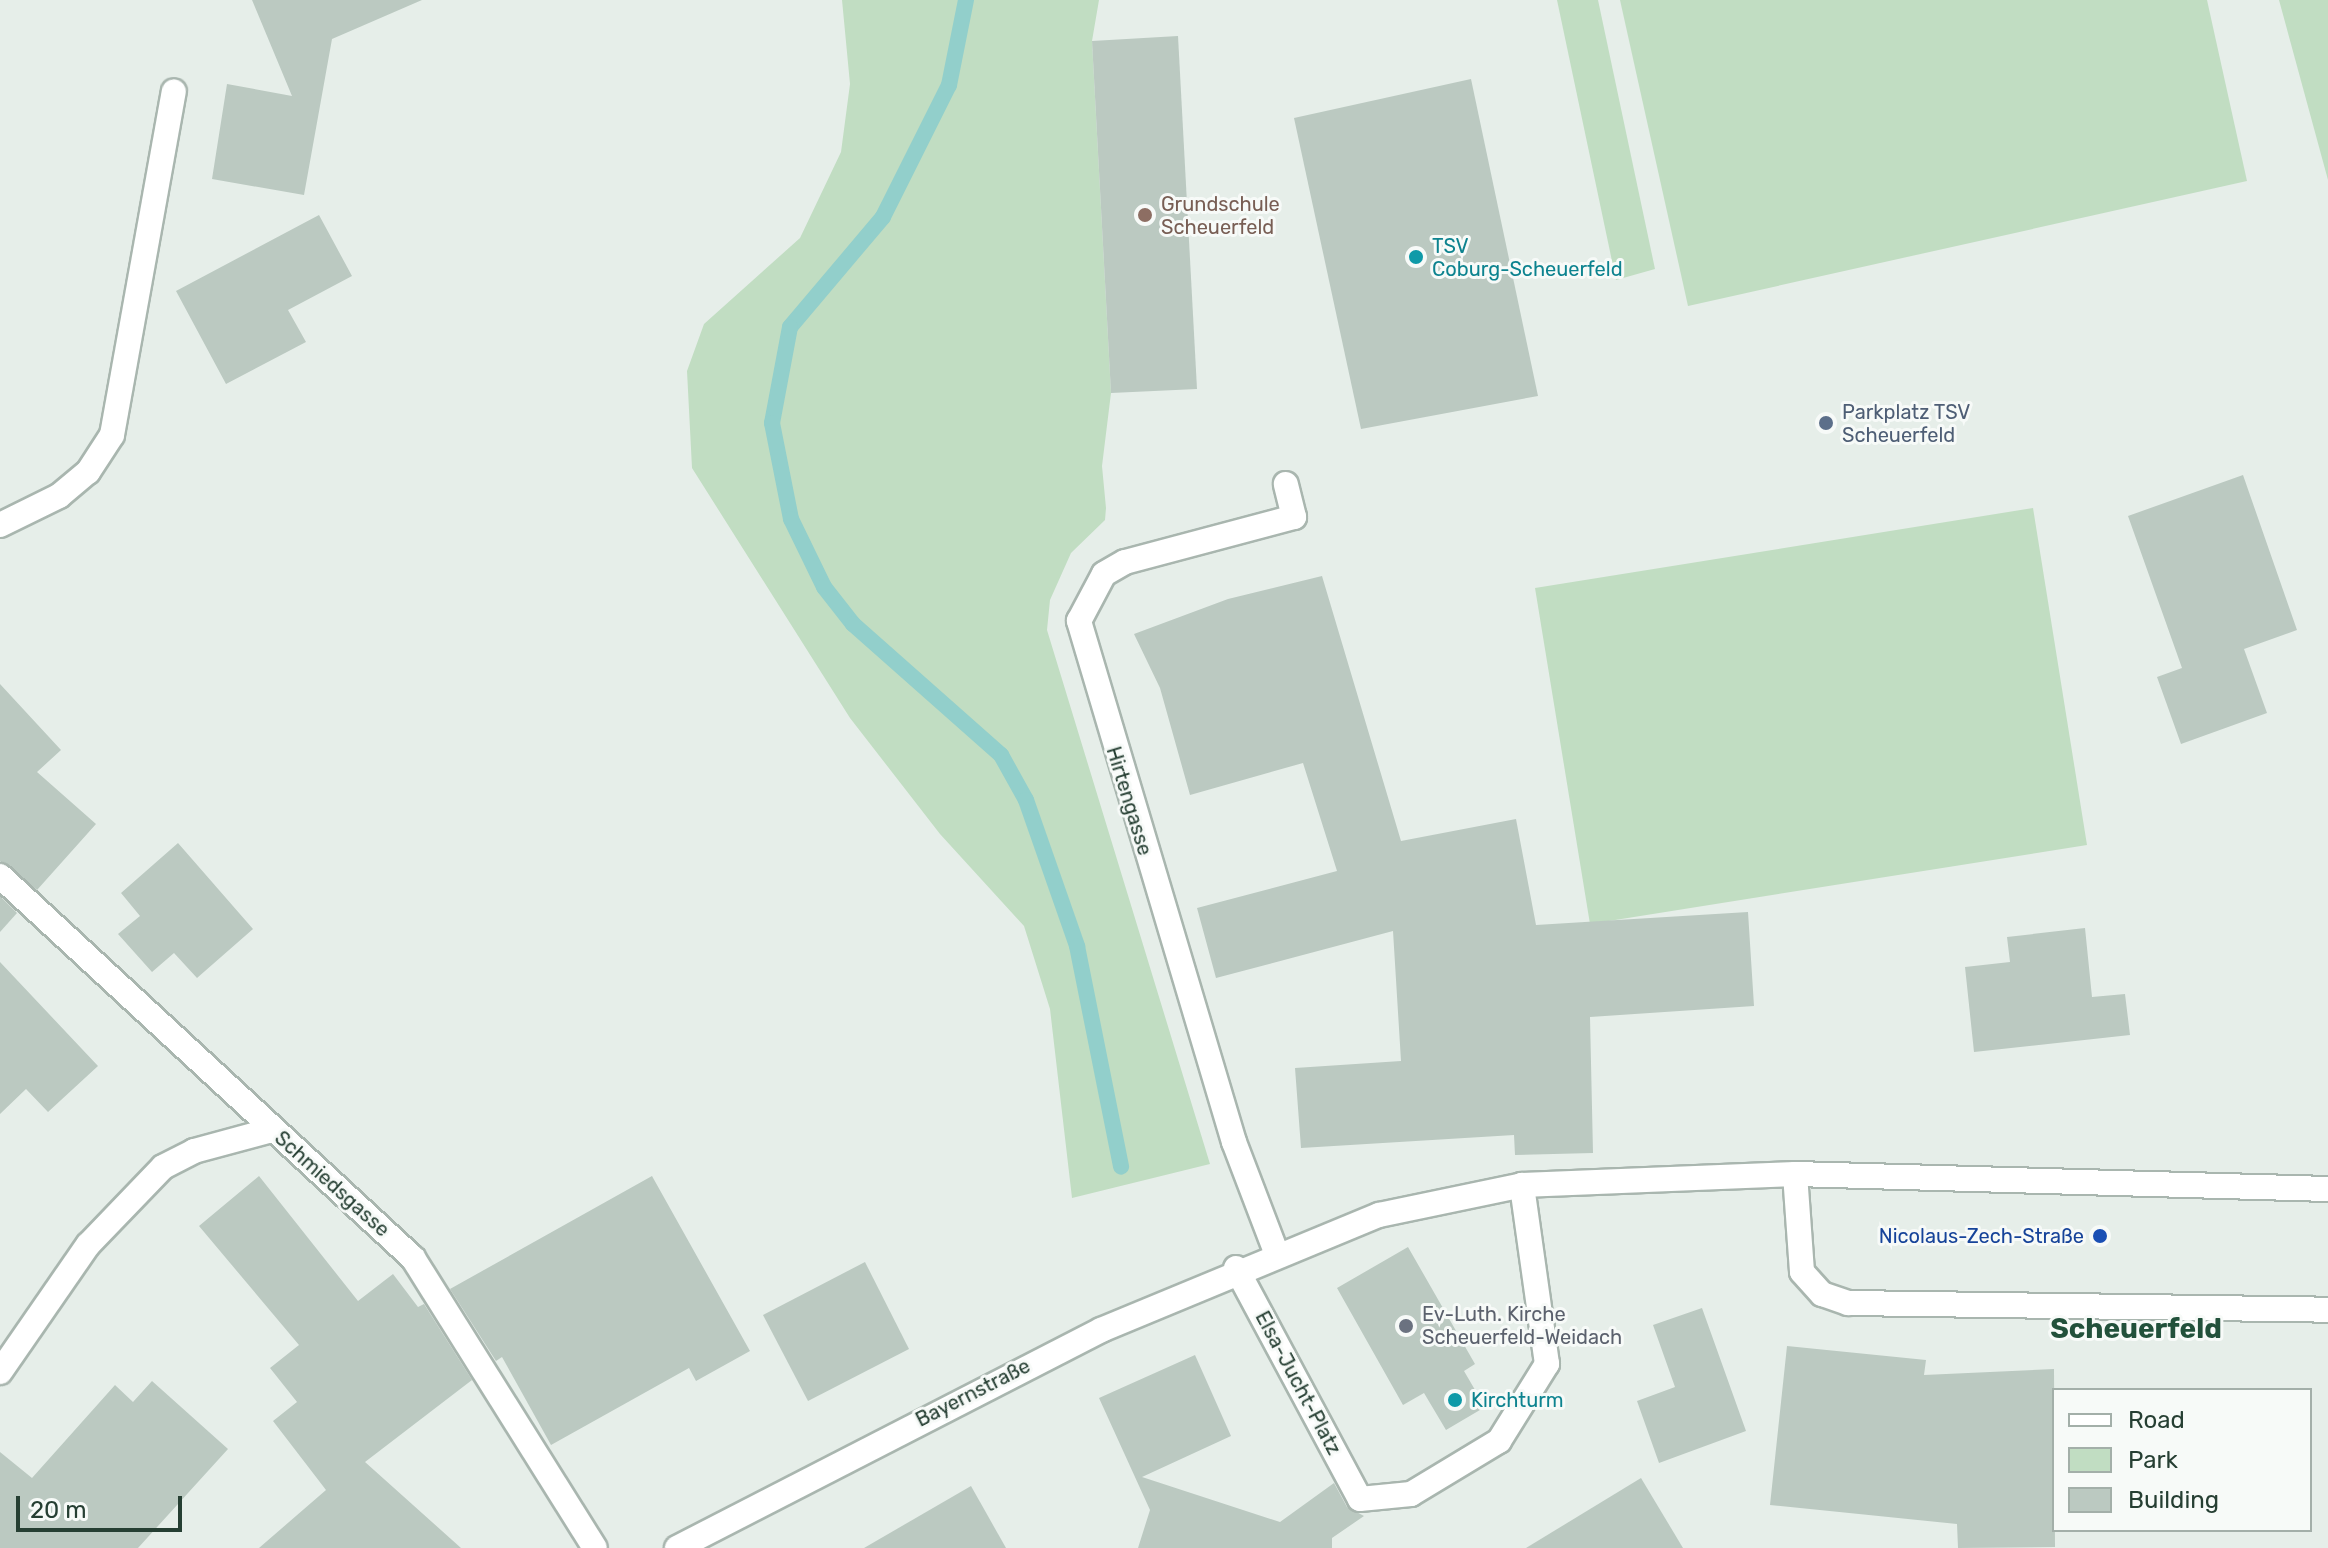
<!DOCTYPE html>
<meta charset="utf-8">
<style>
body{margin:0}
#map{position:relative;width:2328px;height:1548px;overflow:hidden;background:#e6eee9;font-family:Rubik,sans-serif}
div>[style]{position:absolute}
.green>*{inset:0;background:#c1ddc2}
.stream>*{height:16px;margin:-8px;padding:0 8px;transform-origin:8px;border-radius:8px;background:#92cfcb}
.building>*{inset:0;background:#bbc9c1}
.roads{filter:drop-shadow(2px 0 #a9b6af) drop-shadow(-2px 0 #a9b6af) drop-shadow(0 2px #a9b6af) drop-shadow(0 -2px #a9b6af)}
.minor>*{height:24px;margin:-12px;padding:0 12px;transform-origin:12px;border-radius:12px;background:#fff}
.dots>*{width:22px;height:22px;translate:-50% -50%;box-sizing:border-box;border:4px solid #f7faf8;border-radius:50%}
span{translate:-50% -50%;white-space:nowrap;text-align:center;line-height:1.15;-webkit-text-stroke:6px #f7faf8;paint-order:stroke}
.education-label{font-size:20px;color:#785e54}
.left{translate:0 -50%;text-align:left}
.culture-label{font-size:20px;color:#0d838f}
.service-label{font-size:20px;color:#4e5e75}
.street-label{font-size:20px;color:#263f33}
.transit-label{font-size:20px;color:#164399}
.right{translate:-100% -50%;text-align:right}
.worship-label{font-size:20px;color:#5b616d}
.district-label{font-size:28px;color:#22513b;font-weight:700}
.legend{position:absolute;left:2052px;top:1388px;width:260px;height:144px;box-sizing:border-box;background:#f7faf8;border:2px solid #a3afa9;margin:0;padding:10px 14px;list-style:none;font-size:24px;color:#263f33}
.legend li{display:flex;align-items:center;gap:16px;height:40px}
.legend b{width:40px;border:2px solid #a3afa9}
.scale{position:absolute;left:16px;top:1496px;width:166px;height:36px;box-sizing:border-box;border:4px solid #263f33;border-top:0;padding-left:10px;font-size:24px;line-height:28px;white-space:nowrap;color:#263f33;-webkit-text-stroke:6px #f7faf8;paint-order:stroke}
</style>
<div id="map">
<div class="green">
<div style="clip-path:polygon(842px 0,1099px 0,1092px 41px,1111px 393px,1102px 466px,1106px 508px,1105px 520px,1071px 553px,1050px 600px,1047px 630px,1210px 1164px,1072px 1198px,1050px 1009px,1024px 926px,940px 834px,850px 718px,692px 468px,687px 371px,704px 324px,800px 238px,841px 152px,850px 84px)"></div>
<div style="clip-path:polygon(1557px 0,1598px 0,1655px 269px,1616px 280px)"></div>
<div style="clip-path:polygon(1620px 0,2207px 0,2247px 181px,1688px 306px)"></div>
<div style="clip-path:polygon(2279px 0,2328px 0,2328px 180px)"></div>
<div style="clip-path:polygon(2033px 508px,2087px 845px,1590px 924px,1535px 588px)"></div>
</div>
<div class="stream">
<div style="left:966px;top:0;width:87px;rotate:101.3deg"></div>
<div style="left:949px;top:85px;width:148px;rotate:116.6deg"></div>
<div style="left:883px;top:217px;width:144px;rotate:130.2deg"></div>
<div style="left:790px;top:327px;width:98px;rotate:100.6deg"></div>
<div style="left:772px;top:423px;width:98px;rotate:78.8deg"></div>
<div style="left:791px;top:519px;width:76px;rotate:64.1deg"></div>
<div style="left:824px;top:587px;width:47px;rotate:51.9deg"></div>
<div style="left:853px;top:624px;width:198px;rotate:41.5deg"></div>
<div style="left:1001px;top:755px;width:51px;rotate:60.9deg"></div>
<div style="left:1026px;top:800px;width:155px;rotate:70.7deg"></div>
<div style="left:1077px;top:946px;width:225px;rotate:78.7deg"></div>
</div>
<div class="building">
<div style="clip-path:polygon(252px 0,422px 0,332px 39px,304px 195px,212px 179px,227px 84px,292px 96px)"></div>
<div style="clip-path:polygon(1178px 36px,1197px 389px,1111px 393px,1092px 41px)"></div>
<div style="clip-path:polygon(1471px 79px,1538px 396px,1361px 429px,1294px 118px)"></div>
<div style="clip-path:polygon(319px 215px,352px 276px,288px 310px,306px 342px,226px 384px,176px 291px)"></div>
<div style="clip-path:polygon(2243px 475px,2297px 630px,2244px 649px,2267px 713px,2181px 744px,2157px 677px,2182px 668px,2128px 516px)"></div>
<div style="clip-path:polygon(1322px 576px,1401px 841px,1516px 819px,1536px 925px,1748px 912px,1754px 1006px,1590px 1017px,1593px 1153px,1515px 1155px,1514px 1135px,1301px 1148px,1295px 1068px,1401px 1061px,1393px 931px,1216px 978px,1197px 908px,1337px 871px,1303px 763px,1190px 795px,1160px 688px,1134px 634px,1228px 599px)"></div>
<div style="clip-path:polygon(0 684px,61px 750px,37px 772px,96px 824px,37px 890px,0 861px)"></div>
<div style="clip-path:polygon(178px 843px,253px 929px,197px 978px,174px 953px,152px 972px,118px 934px,140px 916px,121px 893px)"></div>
<div style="clip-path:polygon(0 896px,17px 913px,0 932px)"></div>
<div style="clip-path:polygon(2085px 928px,2092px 997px,2125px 994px,2130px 1035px,1974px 1052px,1965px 967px,2010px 962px,2007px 937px)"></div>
<div style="clip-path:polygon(0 962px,98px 1066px,48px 1112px,26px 1089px,0 1114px)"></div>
<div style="clip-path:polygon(259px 1176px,358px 1301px,393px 1274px,418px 1307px,424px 1304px,472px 1380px,365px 1462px,461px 1548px,259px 1548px,326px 1490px,273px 1421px,297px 1402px,270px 1368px,299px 1345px,199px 1226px)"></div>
<div style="clip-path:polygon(652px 1176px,750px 1351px,696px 1381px,689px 1368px,551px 1445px,502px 1357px,496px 1361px,450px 1289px)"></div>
<div style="clip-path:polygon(1408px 1247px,1475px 1364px,1464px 1371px,1485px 1407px,1446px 1430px,1424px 1393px,1403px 1405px,1337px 1288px)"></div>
<div style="clip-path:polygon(865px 1262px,909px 1349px,808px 1401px,763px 1315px)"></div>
<div style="clip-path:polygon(1702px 1308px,1746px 1431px,1659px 1463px,1637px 1401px,1675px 1387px,1653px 1325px)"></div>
<div style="clip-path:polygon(1787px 1346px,1926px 1360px,1924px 1375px,2054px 1369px,2055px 1547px,1958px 1548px,1957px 1524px,1770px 1505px)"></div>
<div style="clip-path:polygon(1195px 1355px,1231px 1436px,1142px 1477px,1280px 1522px,1334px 1483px,1347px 1507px,1364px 1516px,1332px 1538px,1332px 1548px,1138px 1548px,1150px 1510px,1099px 1398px)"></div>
<div style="clip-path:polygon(152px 1381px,228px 1449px,138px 1548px,0 1548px,0 1452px,32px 1478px,115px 1385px,133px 1402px)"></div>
<div style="clip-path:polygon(1641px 1478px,1683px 1548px,1526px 1548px)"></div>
<div style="clip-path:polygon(971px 1486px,1006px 1548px,864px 1548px)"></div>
</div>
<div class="roads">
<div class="minor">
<div style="left:0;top:525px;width:66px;rotate:-26.2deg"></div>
<div style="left:59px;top:496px;width:38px;rotate:-40deg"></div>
<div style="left:88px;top:472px;width:44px;rotate:-57deg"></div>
<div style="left:112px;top:435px;width:349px;rotate:-79.8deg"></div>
<div style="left:0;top:876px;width:563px;rotate:42.77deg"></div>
<div style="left:413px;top:1258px;width:342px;rotate:57.9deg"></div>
<div style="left:1795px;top:1174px;width:98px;rotate:85.9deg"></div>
<div style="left:1802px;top:1272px;width:30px;rotate:48deg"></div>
<div style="left:1822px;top:1294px;width:28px;rotate:19deg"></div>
<div style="left:1848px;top:1303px;width:480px;rotate:0.8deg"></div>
<div style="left:1276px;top:1252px;width:118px;rotate:-110.9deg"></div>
<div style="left:1234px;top:1142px;width:544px;rotate:-106.57deg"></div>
<div style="left:1079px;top:621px;width:53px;rotate:-62deg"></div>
<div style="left:1104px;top:574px;width:24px;rotate:-30deg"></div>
<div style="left:1125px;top:562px;width:175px;rotate:-14.9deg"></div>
<div style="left:1294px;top:517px;width:34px;rotate:-104deg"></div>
<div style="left:1236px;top:1268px;width:262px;rotate:61.8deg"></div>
<div style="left:1360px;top:1499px;width:51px;rotate:-5.6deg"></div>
<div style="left:1411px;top:1494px;width:103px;rotate:-31.1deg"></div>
<div style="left:1499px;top:1441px;width:91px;rotate:-58.1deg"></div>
<div style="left:1547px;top:1364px;width:181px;rotate:-98deg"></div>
<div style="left:0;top:1372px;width:155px;rotate:-55.3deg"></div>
<div style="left:88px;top:1245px;width:108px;rotate:-46.1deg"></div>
<div style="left:163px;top:1167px;width:35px;rotate:-27deg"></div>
<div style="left:194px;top:1151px;width:81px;rotate:-15.1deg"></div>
<div style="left:677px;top:1548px;width:477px;rotate:-27.2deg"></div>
<div style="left:1101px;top:1330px;width:301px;rotate:-22.5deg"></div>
<div style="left:1379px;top:1215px;width:146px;rotate:-11.8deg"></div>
<div style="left:1522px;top:1185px;width:273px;rotate:-2.3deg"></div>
<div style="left:1795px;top:1174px;width:533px;rotate:1.61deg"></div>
</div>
</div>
<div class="dots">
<div style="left:1145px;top:215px;background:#8d6e63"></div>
<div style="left:1416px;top:257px;background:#0f9aa8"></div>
<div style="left:1826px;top:423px;background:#5c6f8a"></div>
<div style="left:2100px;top:1236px;background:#1a4fb4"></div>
<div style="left:1406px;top:1326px;background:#6b7280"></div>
<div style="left:1455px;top:1400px;background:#0f9aa8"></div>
</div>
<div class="education-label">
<span class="left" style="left:1161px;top:216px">Grundschule<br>Scheuerfeld</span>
</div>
<div class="culture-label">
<span class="left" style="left:1432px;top:258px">TSV<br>Coburg-Scheuerfeld</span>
<span class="left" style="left:1471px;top:1400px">Kirchturm</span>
</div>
<div class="service-label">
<span class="left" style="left:1842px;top:424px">Parkplatz TSV<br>Scheuerfeld</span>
</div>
<div class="street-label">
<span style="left:1129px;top:801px;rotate:73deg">Hirtengasse</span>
<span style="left:332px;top:1184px;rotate:42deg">Schmiedsgasse</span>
<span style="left:1298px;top:1383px;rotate:62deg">Elsa-Jucht-Platz</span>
<span style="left:973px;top:1393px;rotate:-27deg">Bayernstraße</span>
</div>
<div class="transit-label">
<span class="right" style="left:2084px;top:1236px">Nicolaus-Zech-Straße</span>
</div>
<div class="worship-label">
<span class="left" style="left:1422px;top:1326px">Ev-Luth. Kirche<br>Scheuerfeld-Weidach</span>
</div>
<div class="district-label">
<span style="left:2136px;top:1329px">Scheuerfeld</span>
</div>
<ul class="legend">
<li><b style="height:10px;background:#fff"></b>Road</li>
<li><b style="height:22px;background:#c1ddc2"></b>Park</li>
<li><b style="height:22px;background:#bbc9c1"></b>Building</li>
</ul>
<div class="scale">20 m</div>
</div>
